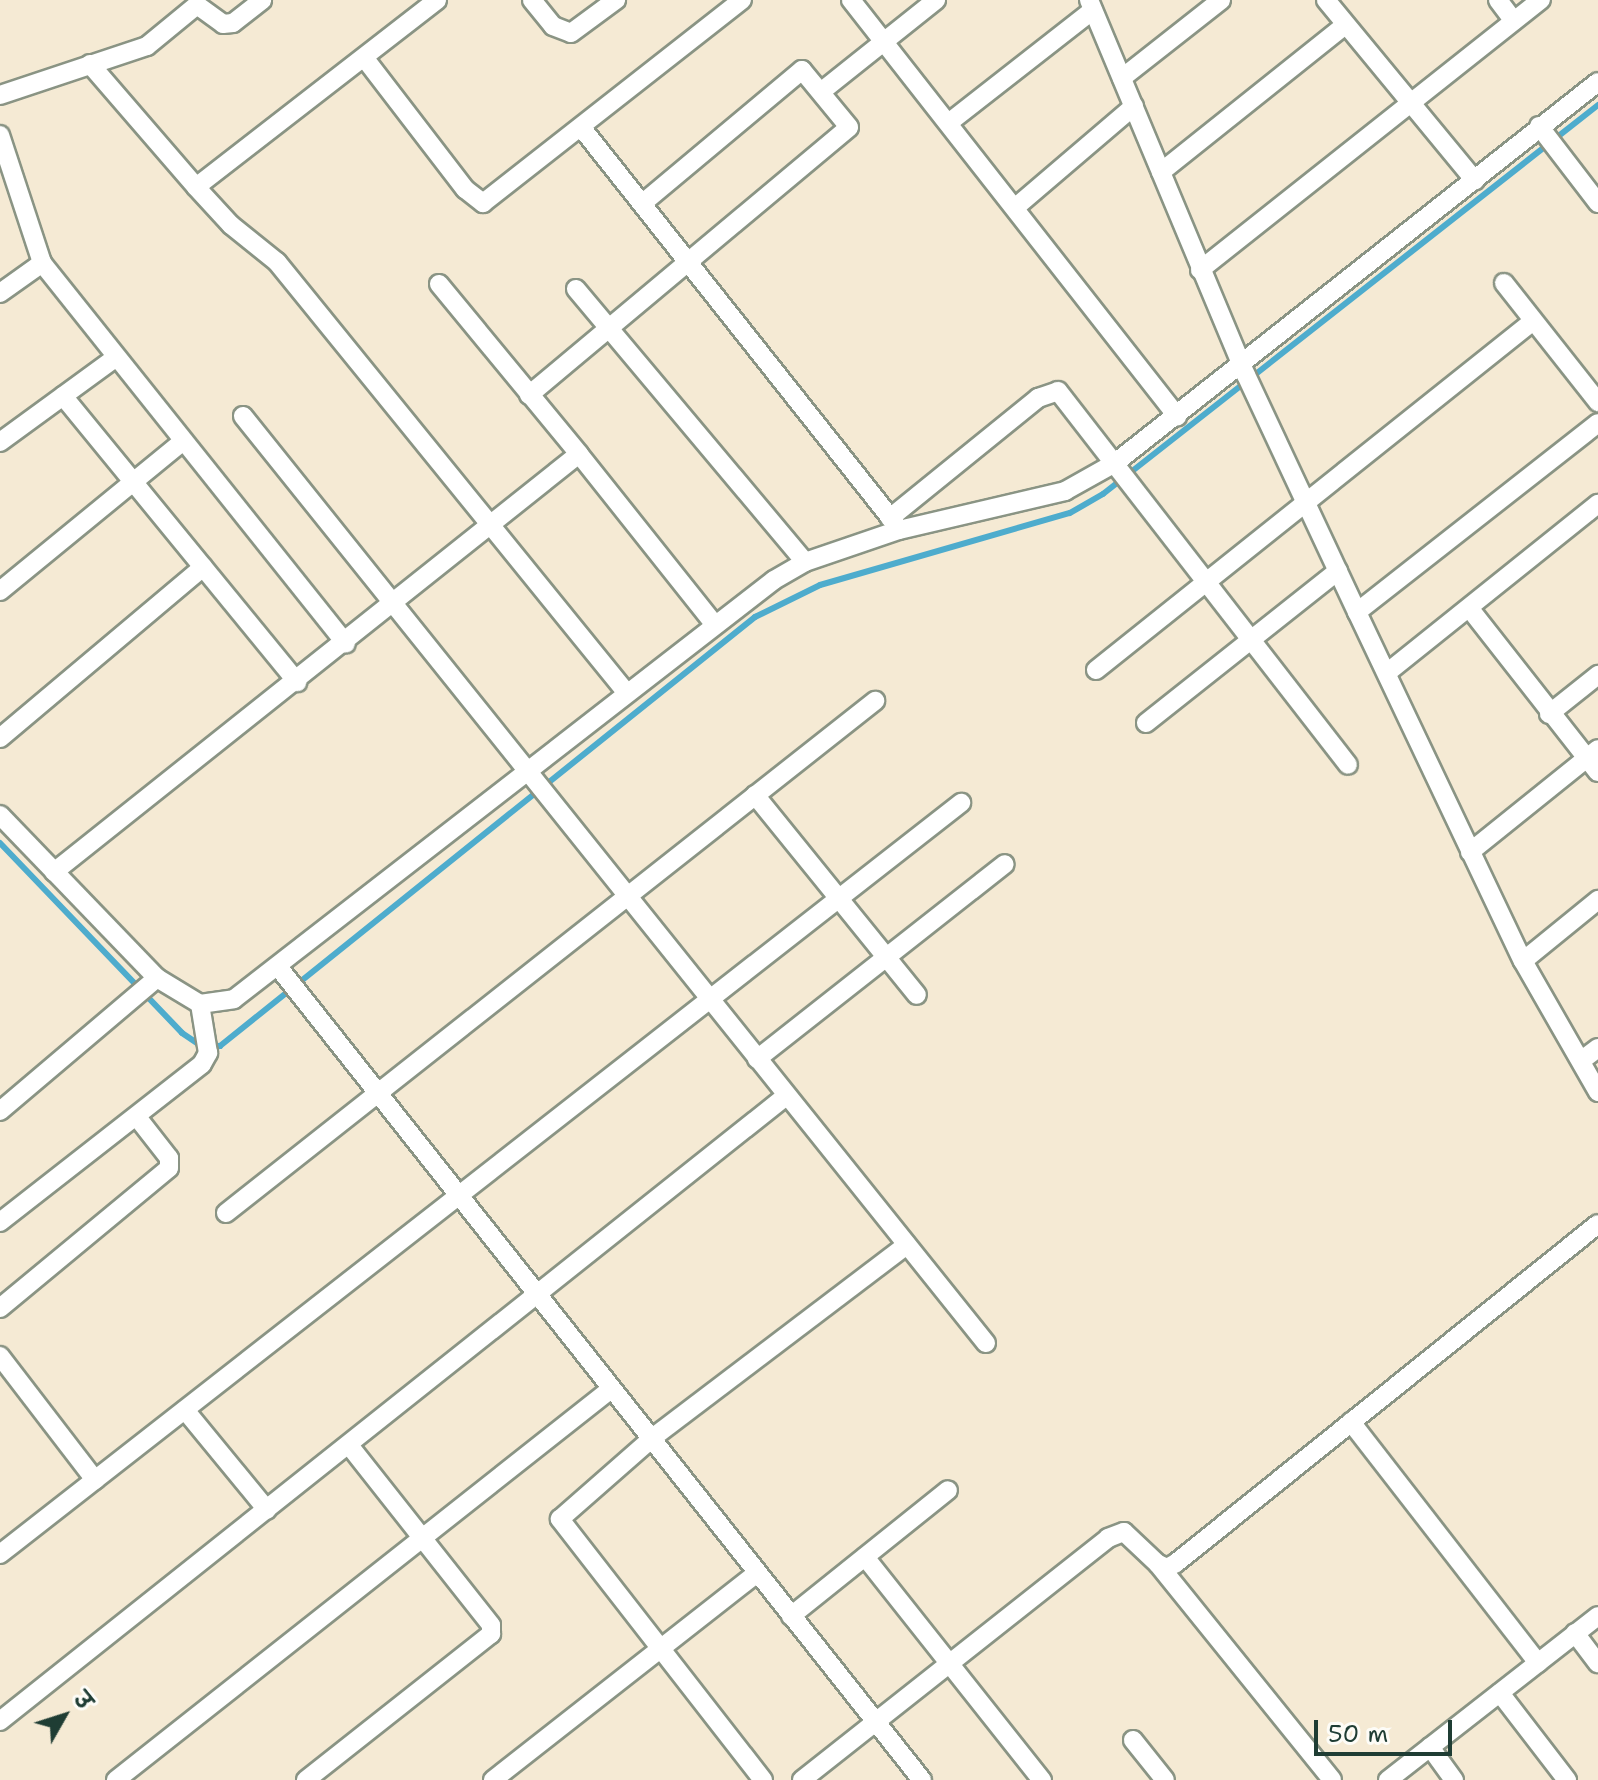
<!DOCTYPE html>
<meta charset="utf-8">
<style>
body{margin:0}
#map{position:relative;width:1598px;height:1780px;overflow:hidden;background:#f5ead4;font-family:"Shantell Sans","Playpen Sans Deva",sans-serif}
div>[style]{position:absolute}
.stream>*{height:6px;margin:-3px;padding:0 3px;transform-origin:3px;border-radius:3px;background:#4eaccd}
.roads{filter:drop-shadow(2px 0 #8a9484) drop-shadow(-2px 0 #8a9484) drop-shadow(0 2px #8a9484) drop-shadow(0 -2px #8a9484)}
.minor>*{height:18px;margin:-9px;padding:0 9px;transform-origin:9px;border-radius:9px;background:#fff}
span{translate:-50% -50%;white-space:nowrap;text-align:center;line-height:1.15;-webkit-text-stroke:8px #fdfcf7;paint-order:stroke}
.north{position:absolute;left:24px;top:1676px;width:80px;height:80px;-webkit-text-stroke:6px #fdfcf7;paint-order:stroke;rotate:51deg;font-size:22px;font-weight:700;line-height:32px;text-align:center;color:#1f3d34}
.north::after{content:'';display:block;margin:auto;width:28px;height:36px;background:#1f3d34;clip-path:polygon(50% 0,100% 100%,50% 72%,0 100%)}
.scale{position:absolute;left:1314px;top:1720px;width:138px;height:36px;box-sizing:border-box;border:4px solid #1f3d34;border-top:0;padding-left:10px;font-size:24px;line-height:28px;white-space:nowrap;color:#1f3d34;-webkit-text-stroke:6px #fdfcf7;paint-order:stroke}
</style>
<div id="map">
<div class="stream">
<div style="left:0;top:843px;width:263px;rotate:46.2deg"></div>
<div style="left:182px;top:1033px;width:22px;rotate:34deg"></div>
<div style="left:200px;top:1045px;width:20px;rotate:3deg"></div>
<div style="left:220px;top:1046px;width:686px;rotate:-38.73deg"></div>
<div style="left:755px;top:617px;width:72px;rotate:-26.2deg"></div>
<div style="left:820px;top:585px;width:260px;rotate:-16.1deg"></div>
<div style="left:1070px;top:513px;width:38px;rotate:-30deg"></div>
<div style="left:1103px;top:494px;width:630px;rotate:-38.16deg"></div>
</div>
<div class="roads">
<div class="minor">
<div style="left:532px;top:0;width:33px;rotate:51deg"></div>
<div style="left:553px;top:26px;width:19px;rotate:21deg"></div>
<div style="left:571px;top:33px;width:56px;rotate:-36.3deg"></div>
<div style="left:851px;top:0;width:529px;rotate:51.92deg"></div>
<div style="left:1089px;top:0;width:407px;rotate:67.3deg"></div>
<div style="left:1246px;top:375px;width:262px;rotate:64.9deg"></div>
<div style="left:1357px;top:612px;width:386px;rotate:64.6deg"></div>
<div style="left:1523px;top:961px;width:151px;rotate:60.2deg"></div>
<div style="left:1326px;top:0;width:234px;rotate:50.5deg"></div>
<div style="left:1498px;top:0;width:26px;rotate:53deg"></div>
<div style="left:366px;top:60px;width:163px;rotate:52.5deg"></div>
<div style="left:465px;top:189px;width:23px;rotate:38deg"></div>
<div style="left:483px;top:203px;width:329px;rotate:-38.1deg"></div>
<div style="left:90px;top:64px;width:162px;rotate:49.2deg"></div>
<div style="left:196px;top:187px;width:305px;rotate:-37.8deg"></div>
<div style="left:1122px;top:78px;width:126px;rotate:-38.2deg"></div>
<div style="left:822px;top:91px;width:146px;rotate:-38.6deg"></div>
<div style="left:0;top:95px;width:155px;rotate:-18.4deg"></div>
<div style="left:147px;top:46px;width:65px;rotate:-39.4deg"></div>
<div style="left:197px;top:5px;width:32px;rotate:36deg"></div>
<div style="left:223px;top:24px;width:10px;rotate:-6deg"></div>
<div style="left:233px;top:23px;width:37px;rotate:-38deg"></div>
<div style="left:951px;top:121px;width:180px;rotate:-38deg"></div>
<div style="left:1539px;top:126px;width:97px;rotate:52.5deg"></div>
<div style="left:581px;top:127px;width:509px;rotate:51.62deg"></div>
<div style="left:0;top:135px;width:135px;rotate:71.8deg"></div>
<div style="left:42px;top:263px;width:487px;rotate:51.4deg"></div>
<div style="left:1161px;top:172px;width:236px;rotate:-38.6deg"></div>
<div style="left:196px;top:187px;width:52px;rotate:47.4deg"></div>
<div style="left:231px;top:225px;width:59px;rotate:38.8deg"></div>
<div style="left:277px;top:262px;width:554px;rotate:50.94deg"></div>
<div style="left:1017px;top:206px;width:154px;rotate:-40.5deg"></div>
<div style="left:1200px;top:270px;width:435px;rotate:-38.4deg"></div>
<div style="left:1504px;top:283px;width:152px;rotate:51.7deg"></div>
<div style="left:439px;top:284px;width:220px;rotate:50.5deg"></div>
<div style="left:576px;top:289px;width:356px;rotate:50deg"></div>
<div style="left:0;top:293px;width:52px;rotate:-35.5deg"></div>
<div style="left:529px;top:395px;width:417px;rotate:-39.9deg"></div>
<div style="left:849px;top:127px;width:74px;rotate:-129.5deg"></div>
<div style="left:802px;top:70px;width:206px;rotate:140.1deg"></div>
<div style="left:243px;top:416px;width:1188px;rotate:51.29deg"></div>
<div style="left:0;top:442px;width:142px;rotate:-36.1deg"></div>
<div style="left:890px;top:518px;width:191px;rotate:-39deg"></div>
<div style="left:1038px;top:398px;width:21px;rotate:-19deg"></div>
<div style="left:1058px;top:391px;width:473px;rotate:52.2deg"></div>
<div style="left:203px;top:567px;width:149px;rotate:50.7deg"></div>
<div style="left:0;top:591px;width:235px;rotate:-39.3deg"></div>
<div style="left:1470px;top:609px;width:207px;rotate:51.9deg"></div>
<div style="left:1357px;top:612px;width:306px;rotate:-38.1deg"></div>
<div style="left:1096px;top:670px;width:559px;rotate:-38.61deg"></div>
<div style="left:1388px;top:672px;width:269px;rotate:-38.7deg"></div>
<div style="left:1549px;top:714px;width:63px;rotate:-38.5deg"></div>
<div style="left:1146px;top:723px;width:245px;rotate:-38.4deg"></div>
<div style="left:0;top:738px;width:265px;rotate:-40.1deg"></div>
<div style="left:203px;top:567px;width:221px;rotate:-129.3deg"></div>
<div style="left:755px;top:795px;width:257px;rotate:51deg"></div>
<div style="left:0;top:815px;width:226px;rotate:46.1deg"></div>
<div style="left:157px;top:978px;width:50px;rotate:31.2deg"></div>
<div style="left:200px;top:1004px;width:34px;rotate:-8deg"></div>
<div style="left:234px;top:999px;width:683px;rotate:-37.81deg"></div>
<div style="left:774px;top:580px;width:36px;rotate:-30deg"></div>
<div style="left:805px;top:562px;width:99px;rotate:-18.8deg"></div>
<div style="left:899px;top:530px;width:171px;rotate:-13.2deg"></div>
<div style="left:1065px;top:491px;width:57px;rotate:-29.2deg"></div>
<div style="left:1115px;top:463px;width:615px;rotate:-38.27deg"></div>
<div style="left:1470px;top:852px;width:164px;rotate:-38.8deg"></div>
<div style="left:54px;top:872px;width:671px;rotate:-38.53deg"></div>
<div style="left:579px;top:454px;width:218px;rotate:51.5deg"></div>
<div style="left:1523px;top:961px;width:97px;rotate:-39.1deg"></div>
<div style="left:279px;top:968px;width:1036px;rotate:51.63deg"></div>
<div style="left:757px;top:1059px;width:315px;rotate:-38.2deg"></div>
<div style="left:1582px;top:1060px;width:20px;rotate:-37deg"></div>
<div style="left:0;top:1111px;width:206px;rotate:-40.3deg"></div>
<div style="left:226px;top:1213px;width:827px;rotate:-38.27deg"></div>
<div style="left:0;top:1222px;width:256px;rotate:-38deg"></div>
<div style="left:202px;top:1064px;width:13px;rotate:-61deg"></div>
<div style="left:208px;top:1053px;width:50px;rotate:-99.3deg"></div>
<div style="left:0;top:1308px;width:219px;rotate:-39.6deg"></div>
<div style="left:169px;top:1168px;width:10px;rotate:-90deg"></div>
<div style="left:169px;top:1158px;width:52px;rotate:-128deg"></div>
<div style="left:0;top:1356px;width:156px;rotate:52.5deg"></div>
<div style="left:185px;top:1410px;width:129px;rotate:50.6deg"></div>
<div style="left:1351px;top:1422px;width:305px;rotate:52.2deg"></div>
<div style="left:0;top:1554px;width:1220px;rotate:-38.01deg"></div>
<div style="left:865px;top:1557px;width:285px;rotate:51.6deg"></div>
<div style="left:1158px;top:1564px;width:277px;rotate:51.1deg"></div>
<div style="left:791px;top:1616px;width:201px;rotate:-38.7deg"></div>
<div style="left:1575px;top:1633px;width:38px;rotate:53deg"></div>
<div style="left:1500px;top:1693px;width:110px;rotate:52.4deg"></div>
<div style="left:0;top:1721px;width:1004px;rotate:-38.49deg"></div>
<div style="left:1133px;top:1740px;width:51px;rotate:51.3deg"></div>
<div style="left:1430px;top:1747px;width:41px;rotate:54deg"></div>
<div style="left:116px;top:1780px;width:631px;rotate:-38.31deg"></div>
<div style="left:306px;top:1780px;width:236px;rotate:-38.3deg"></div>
<div style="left:491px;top:1634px;width:9px;rotate:-90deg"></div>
<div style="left:491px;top:1625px;width:229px;rotate:-128.3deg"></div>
<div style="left:493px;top:1780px;width:335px;rotate:-38.1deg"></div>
<div style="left:763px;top:1780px;width:331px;rotate:-127.9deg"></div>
<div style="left:560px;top:1519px;width:121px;rotate:-41.3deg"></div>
<div style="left:651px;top:1439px;width:321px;rotate:-37.2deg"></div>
<div style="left:802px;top:1780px;width:390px;rotate:-38.3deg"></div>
<div style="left:1108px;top:1538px;width:17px;rotate:-21deg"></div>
<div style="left:1124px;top:1532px;width:47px;rotate:43.3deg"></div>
<div style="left:1158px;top:1564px;width:10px;rotate:24deg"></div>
<div style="left:1167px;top:1568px;width:10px;rotate:-29deg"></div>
<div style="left:1176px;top:1563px;width:541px;rotate:-38.78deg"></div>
<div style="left:1388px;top:1780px;width:266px;rotate:-38deg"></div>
</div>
</div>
<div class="north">उ</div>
<div class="scale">50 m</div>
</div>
